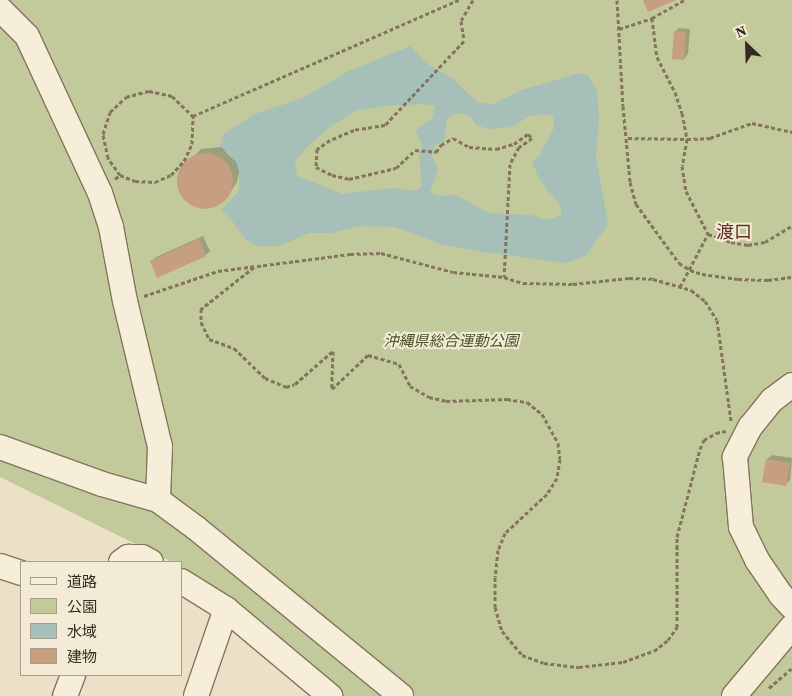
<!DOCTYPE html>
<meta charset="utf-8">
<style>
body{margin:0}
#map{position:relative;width:792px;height:696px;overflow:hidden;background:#ebe1c6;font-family:"Source Serif 4","Noto Sans JP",serif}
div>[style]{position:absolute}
.green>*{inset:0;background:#c2c99b}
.water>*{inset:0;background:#a7bfb9}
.shadow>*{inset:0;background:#0003}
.building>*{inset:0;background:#c79e7f}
.round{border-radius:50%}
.path>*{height:3px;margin-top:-1.5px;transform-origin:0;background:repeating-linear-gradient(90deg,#85745d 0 4px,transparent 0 6.5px)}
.roads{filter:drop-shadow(1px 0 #85745d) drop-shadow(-1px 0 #85745d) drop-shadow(0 1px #85745d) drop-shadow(0 -1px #85745d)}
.minor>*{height:24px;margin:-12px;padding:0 12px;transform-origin:12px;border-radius:12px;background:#f7eed9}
span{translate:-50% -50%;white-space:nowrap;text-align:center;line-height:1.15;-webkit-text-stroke:4px #f3ebd5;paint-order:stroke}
.park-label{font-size:15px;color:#465228;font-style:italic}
.quarter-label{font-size:18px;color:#603122}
.legend{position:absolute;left:20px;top:561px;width:162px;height:115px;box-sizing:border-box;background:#f3ebd5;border:1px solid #a89e8d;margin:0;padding:6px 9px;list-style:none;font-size:15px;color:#372b20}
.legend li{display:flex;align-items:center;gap:10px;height:25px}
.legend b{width:25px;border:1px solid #a89e8d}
.north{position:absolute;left:722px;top:20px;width:50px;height:50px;-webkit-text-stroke:4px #f3ebd5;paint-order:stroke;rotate:336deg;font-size:14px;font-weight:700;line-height:20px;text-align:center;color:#372b20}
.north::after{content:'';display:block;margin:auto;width:18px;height:22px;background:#372b20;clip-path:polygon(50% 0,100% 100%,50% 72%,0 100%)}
</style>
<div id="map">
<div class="green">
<div style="clip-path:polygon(0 0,792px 0,792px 696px,341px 696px,203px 579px,181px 567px,181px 562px,172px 562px,0 477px)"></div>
</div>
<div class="water">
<div style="clip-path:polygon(evenodd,410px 46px,426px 63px,452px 78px,478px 103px,493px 104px,522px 90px,580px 73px,588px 75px,597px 90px,599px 119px,596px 156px,608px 224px,586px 256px,565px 263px,483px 252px,440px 244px,395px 227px,360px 226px,331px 233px,309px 233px,279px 246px,257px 246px,244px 238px,233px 222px,221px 210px,239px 191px,239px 174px,234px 160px,229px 153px,220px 149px,223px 134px,255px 114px,303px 98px,347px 72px,410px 46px,423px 104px,435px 106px,432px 118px,415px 131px,422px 144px,419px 158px,422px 186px,415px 191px,393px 188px,343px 194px,297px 176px,295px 161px,309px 145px,334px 124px,356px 111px,384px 106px,423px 104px,410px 46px,457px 113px,470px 116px,476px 125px,489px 129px,512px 127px,530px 116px,544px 114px,553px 116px,554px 128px,540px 155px,532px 162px,539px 179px,562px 208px,561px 215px,547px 220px,531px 215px,489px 213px,456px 195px,441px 196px,430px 193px,438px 169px,432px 157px,434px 146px,444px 141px,447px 119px,457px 113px)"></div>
</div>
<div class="shadow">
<div style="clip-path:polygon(679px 28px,690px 29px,688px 54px,684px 59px,675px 32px)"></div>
<div style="clip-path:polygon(221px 147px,236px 162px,239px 172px,237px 182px,231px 191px,215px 205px,205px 208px,185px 200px,180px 191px,180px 171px,201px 149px)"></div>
<div style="clip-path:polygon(203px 236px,210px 251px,206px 255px,151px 261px,156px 257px)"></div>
<div style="clip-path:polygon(772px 455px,792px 458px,790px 480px,786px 484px,767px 459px)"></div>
</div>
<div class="building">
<div style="clip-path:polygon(643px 0,676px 0,648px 12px)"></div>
<div style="clip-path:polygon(674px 31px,686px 32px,684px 60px,672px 59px)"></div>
<div class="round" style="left:177px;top:153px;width:56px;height:56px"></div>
<div style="clip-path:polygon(199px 239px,206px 256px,157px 278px,150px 261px)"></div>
<div style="clip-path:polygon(766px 459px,790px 463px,786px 486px,762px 482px)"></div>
</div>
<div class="path">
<div style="left:473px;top:0;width:24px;rotate:120deg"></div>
<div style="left:461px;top:21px;width:20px;rotate:81deg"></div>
<div style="left:464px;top:41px;width:115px;rotate:133.2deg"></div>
<div style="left:385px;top:125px;width:31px;rotate:171deg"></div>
<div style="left:354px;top:130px;width:26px;rotate:157deg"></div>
<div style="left:330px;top:140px;width:16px;rotate:145deg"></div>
<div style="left:317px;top:149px;width:18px;rotate:93deg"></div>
<div style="left:316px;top:167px;width:18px;rotate:27deg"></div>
<div style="left:332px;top:175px;width:17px;rotate:13deg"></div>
<div style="left:349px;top:179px;width:48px;rotate:-13.2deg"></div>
<div style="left:396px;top:168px;width:26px;rotate:-43deg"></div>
<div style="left:415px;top:150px;width:21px;rotate:5deg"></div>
<div style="left:436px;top:152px;width:9px;rotate:-54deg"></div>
<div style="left:441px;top:145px;width:14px;rotate:-30deg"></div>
<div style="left:453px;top:138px;width:18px;rotate:29deg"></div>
<div style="left:469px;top:147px;width:27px;rotate:4deg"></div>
<div style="left:496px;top:149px;width:19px;rotate:-16deg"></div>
<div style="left:514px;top:144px;width:17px;rotate:-36deg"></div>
<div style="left:528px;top:134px;width:6px;rotate:45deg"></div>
<div style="left:532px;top:138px;width:16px;rotate:145deg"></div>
<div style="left:519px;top:147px;width:19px;rotate:118deg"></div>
<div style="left:510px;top:164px;width:113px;rotate:93deg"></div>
<div style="left:617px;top:0;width:106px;rotate:86.8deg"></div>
<div style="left:623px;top:106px;width:76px;rotate:84.7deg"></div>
<div style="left:630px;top:182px;width:23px;rotate:75deg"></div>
<div style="left:636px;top:204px;width:73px;rotate:53.9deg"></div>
<div style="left:679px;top:263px;width:13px;rotate:32deg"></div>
<div style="left:690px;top:270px;width:13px;rotate:18deg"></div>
<div style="left:702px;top:274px;width:36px;rotate:8deg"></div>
<div style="left:738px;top:279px;width:30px;rotate:2deg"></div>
<div style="left:768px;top:280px;width:24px;rotate:-7deg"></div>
<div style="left:652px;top:18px;width:37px;rotate:-29deg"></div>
<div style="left:619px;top:29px;width:35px;rotate:-18deg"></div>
<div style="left:652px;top:18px;width:39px;rotate:83deg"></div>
<div style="left:657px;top:57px;width:39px;rotate:63deg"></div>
<div style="left:675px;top:92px;width:22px;rotate:72deg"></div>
<div style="left:682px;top:113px;width:26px;rotate:79deg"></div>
<div style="left:687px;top:139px;width:23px;rotate:-2deg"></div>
<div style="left:710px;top:138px;width:45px;rotate:-19.7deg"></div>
<div style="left:752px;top:123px;width:41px;rotate:12.7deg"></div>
<div style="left:628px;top:138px;width:59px;rotate:1deg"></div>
<div style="left:687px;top:139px;width:27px;rotate:100deg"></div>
<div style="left:682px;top:166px;width:25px;rotate:81deg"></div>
<div style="left:686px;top:191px;width:48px;rotate:62.9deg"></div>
<div style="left:120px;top:175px;width:16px;rotate:22deg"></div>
<div style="left:135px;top:181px;width:20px;rotate:3deg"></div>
<div style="left:155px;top:182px;width:17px;rotate:-24deg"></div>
<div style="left:171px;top:175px;width:19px;rotate:-47deg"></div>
<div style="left:184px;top:161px;width:19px;rotate:-65deg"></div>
<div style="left:192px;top:144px;width:28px;rotate:-88deg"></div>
<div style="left:115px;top:179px;width:6px;rotate:-39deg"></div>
<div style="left:120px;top:175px;width:21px;rotate:-125deg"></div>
<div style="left:108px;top:158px;width:25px;rotate:-102deg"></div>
<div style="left:103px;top:134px;width:23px;rotate:-72deg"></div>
<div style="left:110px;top:112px;width:22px;rotate:-43deg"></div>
<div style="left:126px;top:97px;width:24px;rotate:-15deg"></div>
<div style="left:149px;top:91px;width:24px;rotate:12deg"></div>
<div style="left:172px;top:96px;width:29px;rotate:44deg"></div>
<div style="left:193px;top:116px;width:290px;rotate:-23.6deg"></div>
<div style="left:254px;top:267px;width:68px;rotate:141.6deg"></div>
<div style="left:201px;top:309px;width:13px;rotate:90deg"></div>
<div style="left:201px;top:322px;width:19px;rotate:65deg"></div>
<div style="left:209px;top:339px;width:27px;rotate:20deg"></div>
<div style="left:234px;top:348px;width:43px;rotate:44.1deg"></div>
<div style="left:265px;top:378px;width:23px;rotate:23deg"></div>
<div style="left:286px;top:387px;width:9px;rotate:-18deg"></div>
<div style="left:295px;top:384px;width:50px;rotate:-41deg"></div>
<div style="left:333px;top:351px;width:38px;rotate:92deg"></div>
<div style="left:332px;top:389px;width:50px;rotate:-43.4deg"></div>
<div style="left:368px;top:355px;width:32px;rotate:16deg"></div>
<div style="left:399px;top:364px;width:25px;rotate:63deg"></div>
<div style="left:410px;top:386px;width:22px;rotate:30deg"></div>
<div style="left:429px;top:397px;width:17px;rotate:13deg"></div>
<div style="left:446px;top:401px;width:61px;rotate:-1.9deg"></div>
<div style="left:507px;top:399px;width:20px;rotate:9deg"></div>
<div style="left:527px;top:402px;width:19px;rotate:39deg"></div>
<div style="left:542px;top:414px;width:33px;rotate:61deg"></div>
<div style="left:558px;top:443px;width:16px;rotate:83deg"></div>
<div style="left:560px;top:459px;width:19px;rotate:99deg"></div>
<div style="left:557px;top:478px;width:19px;rotate:122deg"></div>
<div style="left:547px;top:494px;width:57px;rotate:137.1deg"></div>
<div style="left:505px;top:533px;width:18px;rotate:112deg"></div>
<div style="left:498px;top:550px;width:27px;rotate:96deg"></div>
<div style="left:495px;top:577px;width:30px;rotate:90deg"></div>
<div style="left:495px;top:607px;width:25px;rotate:74deg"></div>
<div style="left:502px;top:631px;width:31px;rotate:50deg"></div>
<div style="left:522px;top:655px;width:23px;rotate:20deg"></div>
<div style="left:544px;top:663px;width:35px;rotate:7deg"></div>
<div style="left:579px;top:667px;width:44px;rotate:-6.5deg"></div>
<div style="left:623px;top:662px;width:33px;rotate:-20deg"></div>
<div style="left:654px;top:651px;width:18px;rotate:-38deg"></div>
<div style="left:668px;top:640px;width:16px;rotate:-55deg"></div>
<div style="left:677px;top:627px;width:90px;rotate:-90deg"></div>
<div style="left:677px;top:537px;width:91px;rotate:-75.4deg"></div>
<div style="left:700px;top:449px;width:10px;rotate:-66deg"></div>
<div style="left:704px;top:440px;width:14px;rotate:-30deg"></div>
<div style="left:716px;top:433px;width:10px;rotate:-11deg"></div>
<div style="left:680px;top:287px;width:60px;rotate:-62.2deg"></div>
<div style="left:708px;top:234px;width:24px;rotate:19deg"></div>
<div style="left:731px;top:242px;width:17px;rotate:10deg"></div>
<div style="left:748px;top:245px;width:17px;rotate:-10deg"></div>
<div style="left:765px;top:242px;width:31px;rotate:-31deg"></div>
<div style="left:144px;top:296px;width:78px;rotate:-18.7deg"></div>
<div style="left:218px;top:271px;width:133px;rotate:-7.3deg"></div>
<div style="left:350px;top:254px;width:31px;rotate:-2deg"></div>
<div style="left:381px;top:253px;width:74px;rotate:14.8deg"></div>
<div style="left:453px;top:272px;width:51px;rotate:5.6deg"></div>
<div style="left:504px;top:277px;width:20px;rotate:18deg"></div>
<div style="left:523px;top:283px;width:50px;rotate:1.1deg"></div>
<div style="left:573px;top:284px;width:56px;rotate:-6.1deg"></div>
<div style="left:629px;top:278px;width:24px;rotate:2deg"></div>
<div style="left:653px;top:279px;width:40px;rotate:16deg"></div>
<div style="left:691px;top:290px;width:18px;rotate:38deg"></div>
<div style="left:705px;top:301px;width:22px;rotate:58deg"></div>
<div style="left:717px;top:320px;width:102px;rotate:82.1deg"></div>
<div style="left:769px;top:688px;width:30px;rotate:-41deg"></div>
</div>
<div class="roads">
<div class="minor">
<div style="left:0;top:9px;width:38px;rotate:45deg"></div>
<div style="left:27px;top:36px;width:173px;rotate:65.1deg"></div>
<div style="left:100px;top:193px;width:36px;rotate:72deg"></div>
<div style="left:111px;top:227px;width:75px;rotate:79.3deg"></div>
<div style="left:125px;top:301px;width:150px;rotate:76.5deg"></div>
<div style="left:160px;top:447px;width:53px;rotate:92.2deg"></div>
<div style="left:792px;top:385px;width:25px;rotate:143deg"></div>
<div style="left:772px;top:400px;width:35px;rotate:129deg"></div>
<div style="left:750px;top:427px;width:34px;rotate:117deg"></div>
<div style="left:735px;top:457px;width:70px;rotate:85.1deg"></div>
<div style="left:741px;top:527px;width:37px;rotate:64deg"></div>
<div style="left:757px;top:560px;width:42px;rotate:55.6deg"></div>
<div style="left:781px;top:595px;width:16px;rotate:47deg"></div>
<div style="left:0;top:447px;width:109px;rotate:19.9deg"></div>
<div style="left:102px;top:484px;width:58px;rotate:15.9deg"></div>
<div style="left:158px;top:500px;width:47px;rotate:36.4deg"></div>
<div style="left:196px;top:528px;width:265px;rotate:39.3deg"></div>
<div style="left:121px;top:562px;width:9px;rotate:-36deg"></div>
<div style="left:128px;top:557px;width:14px"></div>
<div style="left:142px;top:557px;width:10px;rotate:29deg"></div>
<div style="left:0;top:566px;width:22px;rotate:18deg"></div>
<div style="left:181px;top:581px;width:53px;rotate:31.9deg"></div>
<div style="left:226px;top:609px;width:136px;rotate:39.9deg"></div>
<div style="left:65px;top:696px;width:22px;rotate:-69deg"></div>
<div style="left:196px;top:696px;width:92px;rotate:-71deg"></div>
<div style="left:734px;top:696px;width:90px;rotate:-50deg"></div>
</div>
</div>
<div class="park-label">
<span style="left:451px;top:341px">沖縄県総合運動公園</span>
</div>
<div class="quarter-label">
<span style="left:734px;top:232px">渡口</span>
</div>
<ul class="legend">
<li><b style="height:6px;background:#f7eed9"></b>道路</li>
<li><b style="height:14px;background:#c2c99b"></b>公園</li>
<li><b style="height:14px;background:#a7bfb9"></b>水域</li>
<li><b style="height:14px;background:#c79e7f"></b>建物</li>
</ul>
<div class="north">N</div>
</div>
